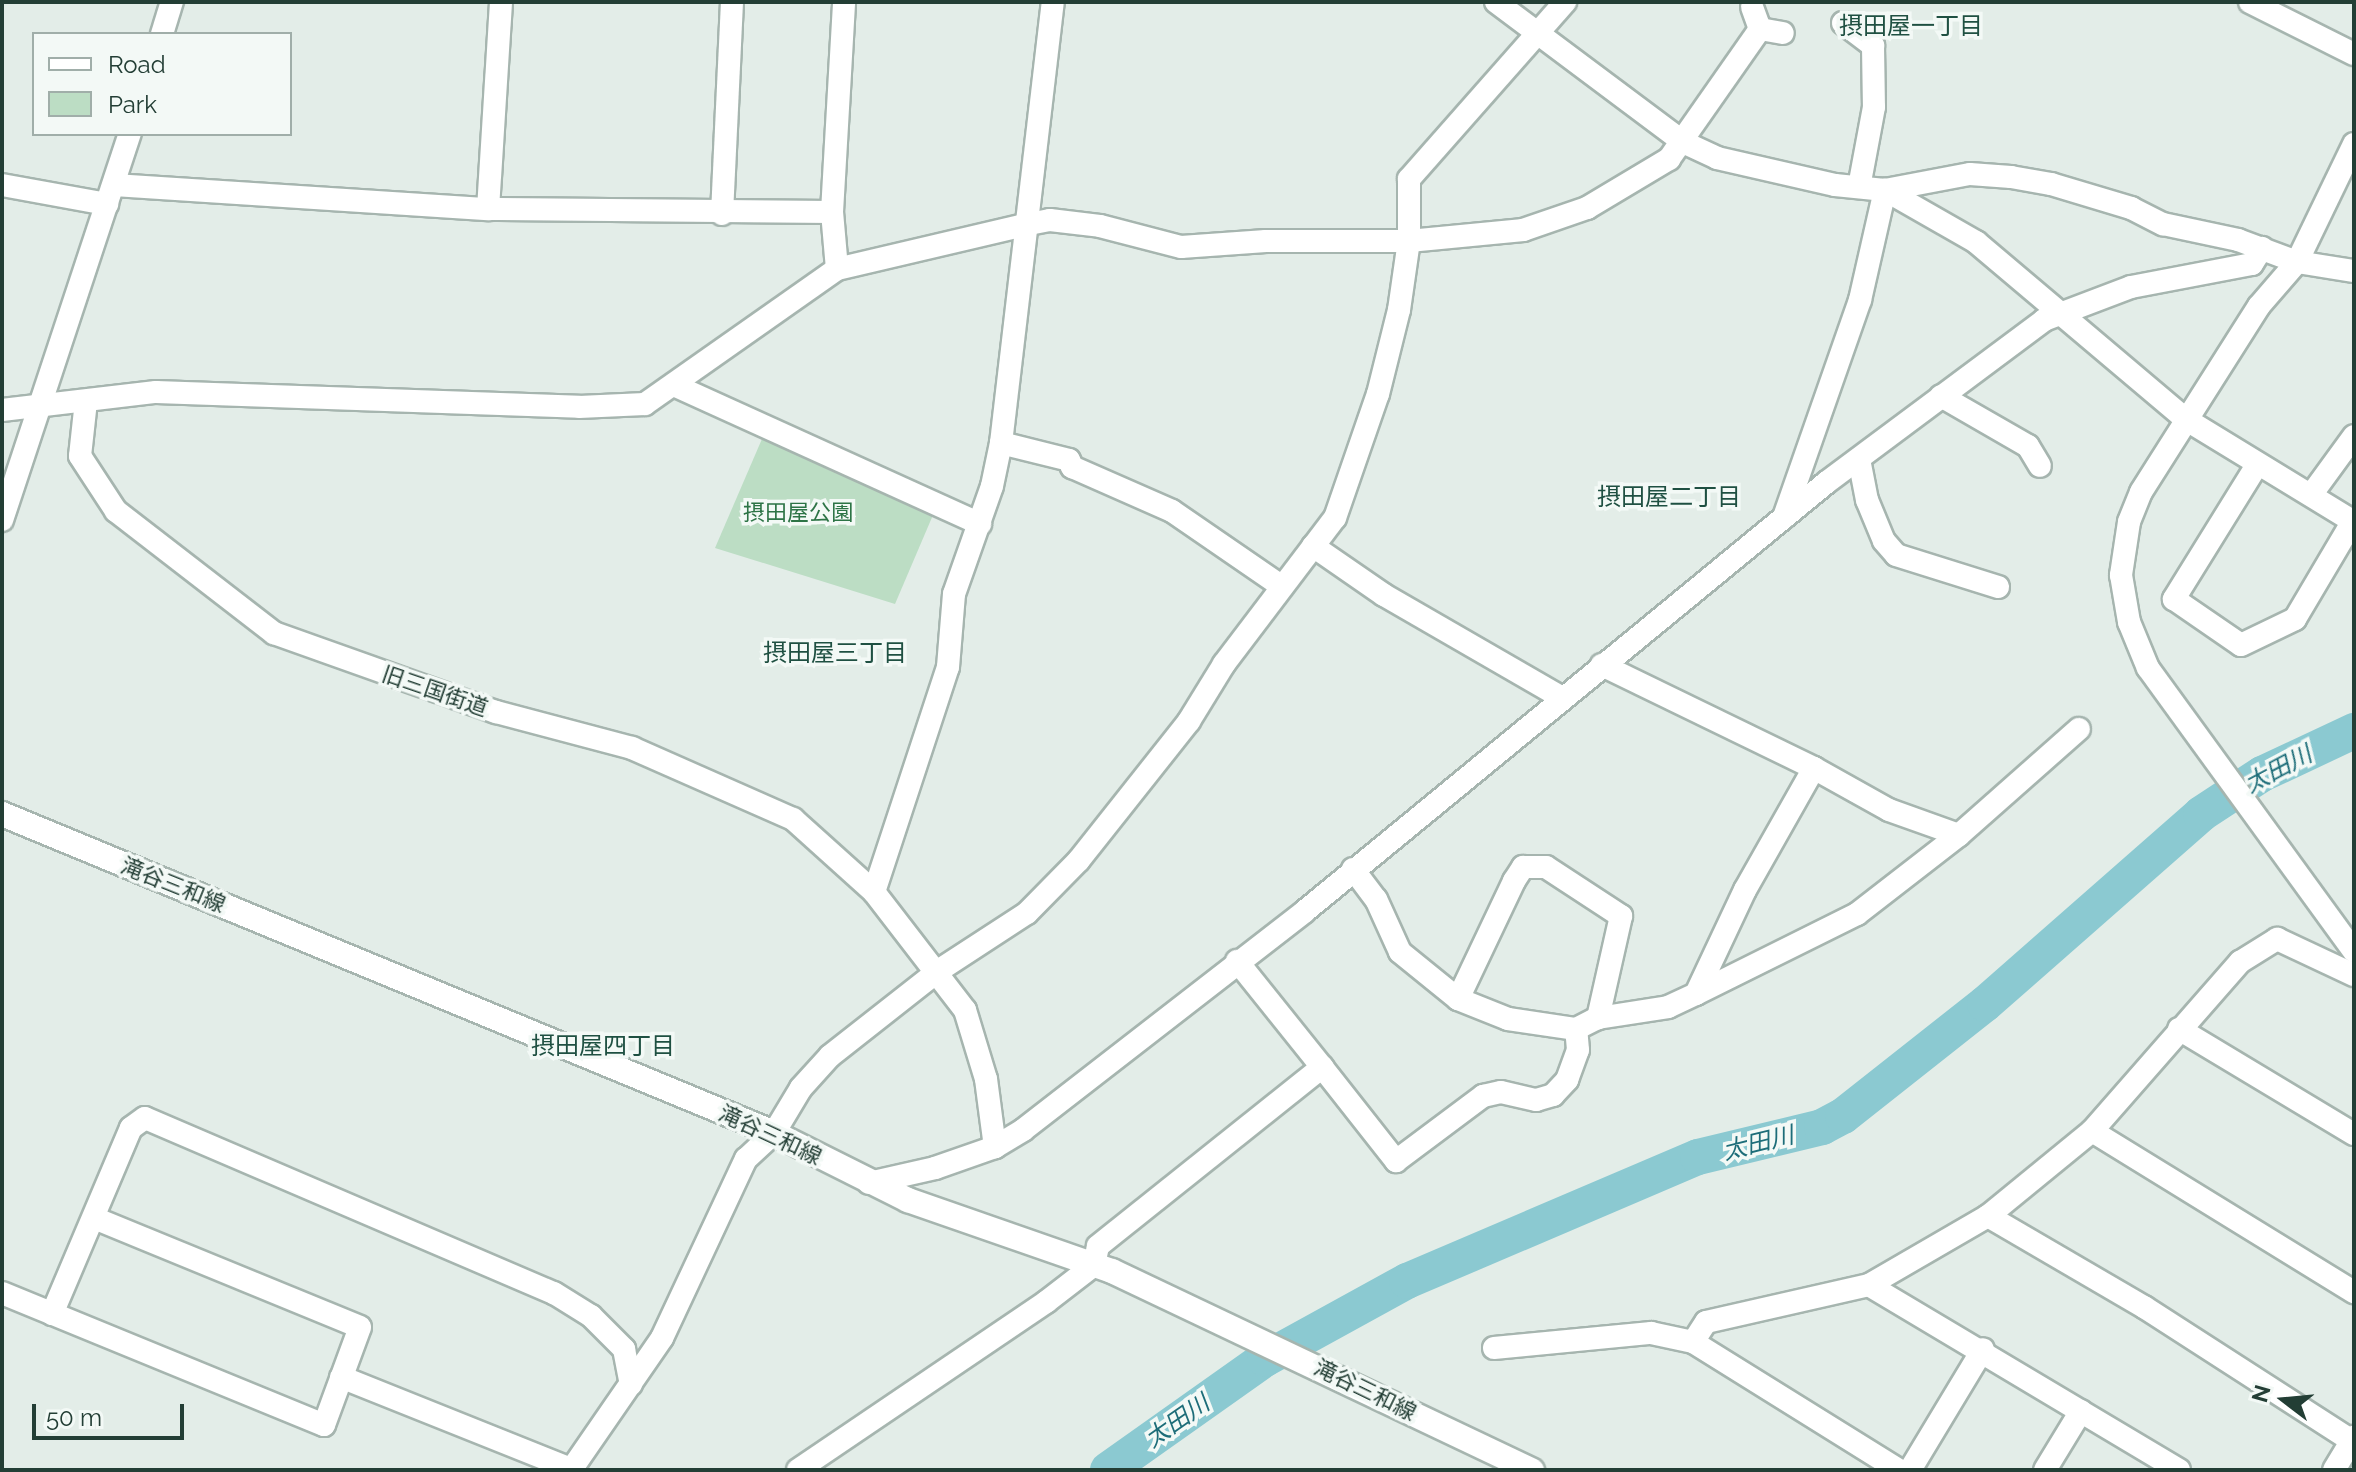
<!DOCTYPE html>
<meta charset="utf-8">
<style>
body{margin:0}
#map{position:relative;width:2356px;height:1472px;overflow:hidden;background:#e3ede8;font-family:Raleway,"Noto Sans JP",sans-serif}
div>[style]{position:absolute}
.green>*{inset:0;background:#bcddc4}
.river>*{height:36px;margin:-18px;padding:0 18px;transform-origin:18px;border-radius:18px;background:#8bc9d1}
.roads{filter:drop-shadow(2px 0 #a6b5af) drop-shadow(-2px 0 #a6b5af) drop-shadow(0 2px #a6b5af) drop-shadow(0 -2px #a6b5af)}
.street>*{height:22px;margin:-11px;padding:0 11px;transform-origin:11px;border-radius:11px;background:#fff}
.secondary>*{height:24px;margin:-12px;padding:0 12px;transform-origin:12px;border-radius:12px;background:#fff}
span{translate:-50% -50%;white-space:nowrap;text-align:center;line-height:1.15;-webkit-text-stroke:7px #f3f9f6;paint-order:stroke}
.park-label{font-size:22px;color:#2d7446}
.street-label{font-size:22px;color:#233e35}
.neighbourhood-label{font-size:24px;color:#1f5042}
.water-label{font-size:24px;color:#1d6d79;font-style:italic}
.frame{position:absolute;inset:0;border:4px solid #233e35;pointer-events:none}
.legend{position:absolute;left:32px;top:32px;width:260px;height:104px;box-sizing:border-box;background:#f3f9f6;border:2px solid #a0aea9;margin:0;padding:10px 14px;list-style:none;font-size:24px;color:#233e35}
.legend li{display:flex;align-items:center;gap:16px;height:40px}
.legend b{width:40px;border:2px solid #a0aea9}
.north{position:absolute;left:2244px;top:1360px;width:80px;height:80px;-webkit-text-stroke:6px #f3f9f6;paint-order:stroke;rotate:286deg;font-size:22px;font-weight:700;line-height:32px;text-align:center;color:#233e35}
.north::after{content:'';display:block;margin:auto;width:28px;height:36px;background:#233e35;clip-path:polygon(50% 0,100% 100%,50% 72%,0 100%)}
.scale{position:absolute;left:32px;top:1404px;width:152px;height:36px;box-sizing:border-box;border:4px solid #233e35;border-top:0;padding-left:10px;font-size:24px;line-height:28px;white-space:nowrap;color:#233e35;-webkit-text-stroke:6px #f3f9f6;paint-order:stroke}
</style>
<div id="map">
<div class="green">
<div style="clip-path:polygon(765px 432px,933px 515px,895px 604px,715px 548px)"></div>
</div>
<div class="river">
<div style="left:1108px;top:1470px;width:192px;rotate:-35.3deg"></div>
<div style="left:1265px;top:1359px;width:162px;rotate:-28.8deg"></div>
<div style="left:1407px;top:1281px;width:316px;rotate:-23.1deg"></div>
<div style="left:1698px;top:1157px;width:128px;rotate:-13.6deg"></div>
<div style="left:1822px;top:1127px;width:24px;rotate:-28deg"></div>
<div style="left:1843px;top:1116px;width:181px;rotate:-38.3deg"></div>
<div style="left:1985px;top:1004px;width:288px;rotate:-41.3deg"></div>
<div style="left:2201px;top:814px;width:73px;rotate:-33.3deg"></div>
<div style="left:2262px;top:774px;width:102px;rotate:-25.1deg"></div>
</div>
<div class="roads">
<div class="street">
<div style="left:1496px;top:2px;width:234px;rotate:36.8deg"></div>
<div style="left:1683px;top:142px;width:38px;rotate:25deg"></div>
<div style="left:1717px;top:158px;width:121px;rotate:12.9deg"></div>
<div style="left:1835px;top:185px;width:50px;rotate:5.7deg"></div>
<div style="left:1885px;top:190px;width:86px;rotate:-10.7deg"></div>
<div style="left:1970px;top:174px;width:41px;rotate:4.2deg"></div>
<div style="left:2011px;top:177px;width:41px;rotate:9.9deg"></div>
<div style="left:2051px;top:184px;width:84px;rotate:16.7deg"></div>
<div style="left:2131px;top:208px;width:36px;rotate:27deg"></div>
<div style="left:2163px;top:224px;width:77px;rotate:12deg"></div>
<div style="left:2238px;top:240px;width:63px;rotate:20.4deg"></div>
<div style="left:2297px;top:262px;width:58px;rotate:9deg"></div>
<div style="left:2250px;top:2px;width:116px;rotate:26.6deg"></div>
<div style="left:1752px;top:7px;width:23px;rotate:70deg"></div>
<div style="left:1760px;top:29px;width:23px;rotate:10deg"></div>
<div style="left:1843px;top:23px;width:38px;rotate:37deg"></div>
<div style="left:1873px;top:46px;width:61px;rotate:89.1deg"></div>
<div style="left:1874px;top:107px;width:81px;rotate:100.6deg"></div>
<div style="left:162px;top:34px;width:34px;rotate:-73deg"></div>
<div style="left:2354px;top:144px;width:131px;rotate:115.8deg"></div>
<div style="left:2297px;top:262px;width:58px;rotate:130.8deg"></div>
<div style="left:2259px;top:306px;width:220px;rotate:122.4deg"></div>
<div style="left:2141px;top:492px;width:32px;rotate:112deg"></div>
<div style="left:2129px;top:522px;width:54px;rotate:98.6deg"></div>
<div style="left:2121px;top:575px;width:48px;rotate:80.3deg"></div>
<div style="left:2129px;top:622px;width:50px;rotate:67.6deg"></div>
<div style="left:2148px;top:668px;width:351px;rotate:54deg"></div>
<div style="left:2px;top:185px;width:107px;rotate:10.3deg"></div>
<div style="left:114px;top:185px;width:375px;rotate:3.7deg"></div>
<div style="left:488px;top:209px;width:344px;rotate:0.5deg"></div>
<div style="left:1885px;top:190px;width:105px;rotate:29.7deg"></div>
<div style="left:1976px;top:242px;width:276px;rotate:40.2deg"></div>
<div style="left:2187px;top:420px;width:196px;rotate:31.4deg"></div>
<div style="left:488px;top:209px;width:207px;rotate:-86.4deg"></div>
<div style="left:722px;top:214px;width:212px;rotate:-87.3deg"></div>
<div style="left:837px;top:269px;width:57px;rotate:-95deg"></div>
<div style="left:832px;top:212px;width:210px;rotate:-86.7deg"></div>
<div style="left:676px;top:386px;width:334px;rotate:24.4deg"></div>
<div style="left:1941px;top:396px;width:100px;rotate:29.9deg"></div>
<div style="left:2028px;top:446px;width:23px;rotate:59deg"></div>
<div style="left:86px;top:401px;width:55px;rotate:96.2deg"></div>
<div style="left:80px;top:456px;width:66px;rotate:56.8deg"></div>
<div style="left:116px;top:511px;width:200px;rotate:37.7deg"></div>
<div style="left:274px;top:633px;width:236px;rotate:19.6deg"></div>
<div style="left:496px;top:712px;width:141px;rotate:14.8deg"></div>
<div style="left:632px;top:748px;width:176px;rotate:23.8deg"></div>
<div style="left:793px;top:819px;width:109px;rotate:42deg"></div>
<div style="left:874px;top:892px;width:149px;rotate:52.4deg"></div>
<div style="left:965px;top:1010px;width:72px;rotate:73.1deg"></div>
<div style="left:986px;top:1079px;width:69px;rotate:82.5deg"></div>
<div style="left:2px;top:410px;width:155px;rotate:-6.7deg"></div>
<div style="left:156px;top:392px;width:423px;rotate:2deg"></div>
<div style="left:579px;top:407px;width:66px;rotate:-2.6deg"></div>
<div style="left:645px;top:404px;width:235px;rotate:-35.1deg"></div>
<div style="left:837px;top:269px;width:197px;rotate:-13.2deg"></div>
<div style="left:1029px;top:224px;width:21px;rotate:-11deg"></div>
<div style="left:1050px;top:220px;width:50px;rotate:6.8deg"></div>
<div style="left:1100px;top:226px;width:84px;rotate:14.5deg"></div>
<div style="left:1181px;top:247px;width:85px;rotate:-4deg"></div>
<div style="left:1266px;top:241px;width:143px"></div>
<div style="left:1409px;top:241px;width:115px;rotate:-5.5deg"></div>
<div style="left:1523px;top:230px;width:68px;rotate:-19deg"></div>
<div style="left:1587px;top:208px;width:96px;rotate:-30.9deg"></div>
<div style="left:1669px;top:159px;width:159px;rotate:-55deg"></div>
<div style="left:1001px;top:443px;width:70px;rotate:14deg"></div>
<div style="left:1069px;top:460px;width:8px;rotate:67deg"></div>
<div style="left:1072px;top:467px;width:109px;rotate:23.7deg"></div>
<div style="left:1172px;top:511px;width:132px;rotate:34.5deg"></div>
<div style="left:1859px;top:459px;width:42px;rotate:79deg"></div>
<div style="left:1867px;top:500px;width:44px;rotate:67.5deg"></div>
<div style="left:1884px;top:541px;width:18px;rotate:49deg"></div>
<div style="left:1896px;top:555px;width:107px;rotate:17.4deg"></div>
<div style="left:2257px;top:465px;width:158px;rotate:121.8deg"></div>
<div style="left:2174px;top:599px;width:81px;rotate:34.5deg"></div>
<div style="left:2241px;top:645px;width:60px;rotate:-25.7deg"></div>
<div style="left:2295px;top:619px;width:114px;rotate:-59.4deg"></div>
<div style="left:2311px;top:495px;width:73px;rotate:-53.9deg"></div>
<div style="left:1784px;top:517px;width:230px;rotate:-70.7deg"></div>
<div style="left:1860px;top:300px;width:113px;rotate:-77.2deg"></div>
<div style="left:2px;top:520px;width:407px;rotate:-71.7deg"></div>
<div style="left:1313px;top:546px;width:86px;rotate:34.6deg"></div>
<div style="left:1384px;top:595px;width:204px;rotate:30deg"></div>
<div style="left:1959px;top:835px;width:160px;rotate:-41.5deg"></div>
<div style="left:1353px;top:869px;width:38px;rotate:53deg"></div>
<div style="left:1376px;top:899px;width:58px;rotate:65.6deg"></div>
<div style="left:1400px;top:952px;width:75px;rotate:39deg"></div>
<div style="left:1458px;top:999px;width:131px;rotate:-64.6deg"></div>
<div style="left:1514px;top:881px;width:17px;rotate:-57deg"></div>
<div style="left:1523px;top:867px;width:23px"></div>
<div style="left:1546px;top:867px;width:90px;rotate:33.2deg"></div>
<div style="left:1621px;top:916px;width:105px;rotate:102.7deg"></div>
<div style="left:874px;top:892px;width:237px;rotate:-71.8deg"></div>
<div style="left:948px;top:667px;width:73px;rotate:-85.3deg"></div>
<div style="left:954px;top:594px;width:114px;rotate:-70.6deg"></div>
<div style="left:992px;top:486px;width:44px;rotate:-78.2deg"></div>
<div style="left:1001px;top:443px;width:444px;rotate:-83.3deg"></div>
<div style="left:1696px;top:994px;width:180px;rotate:-26.4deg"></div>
<div style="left:1857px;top:914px;width:129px;rotate:-37.8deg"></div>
<div style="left:1959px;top:835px;width:74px;rotate:-160.3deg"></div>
<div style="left:1889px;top:810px;width:86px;rotate:-150.8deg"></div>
<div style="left:1458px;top:999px;width:54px;rotate:21.8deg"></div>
<div style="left:1508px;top:1019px;width:69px;rotate:8.4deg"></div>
<div style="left:1576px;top:1029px;width:25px;rotate:-27deg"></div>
<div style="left:1598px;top:1018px;width:71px;rotate:-8.9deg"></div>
<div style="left:1668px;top:1007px;width:31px;rotate:-25deg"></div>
<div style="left:1696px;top:994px;width:115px;rotate:-64.8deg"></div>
<div style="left:1745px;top:890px;width:140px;rotate:-60.5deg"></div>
<div style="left:1814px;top:768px;width:236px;rotate:-154.1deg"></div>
<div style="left:2179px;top:1029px;width:204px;rotate:31deg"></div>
<div style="left:1322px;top:1067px;width:120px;rotate:51.8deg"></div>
<div style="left:1396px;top:1161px;width:109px;rotate:-36.8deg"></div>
<div style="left:1483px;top:1096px;width:18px;rotate:-13deg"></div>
<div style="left:1501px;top:1092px;width:36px;rotate:13deg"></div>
<div style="left:1536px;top:1100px;width:18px;rotate:-16deg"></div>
<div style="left:1553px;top:1095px;width:21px;rotate:-47deg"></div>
<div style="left:1567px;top:1080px;width:32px;rotate:-70deg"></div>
<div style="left:1578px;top:1050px;width:21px;rotate:-95deg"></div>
<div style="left:2092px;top:1131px;width:308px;rotate:31.6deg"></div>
<div style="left:869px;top:1183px;width:68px;rotate:-12.8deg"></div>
<div style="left:935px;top:1168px;width:64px;rotate:-19.3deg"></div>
<div style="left:995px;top:1147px;width:33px;rotate:-31deg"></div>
<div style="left:1023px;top:1130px;width:357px;rotate:-37.8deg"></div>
<div style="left:1305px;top:911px;width:676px;rotate:-39.41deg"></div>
<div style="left:1827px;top:482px;width:271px;rotate:-36.7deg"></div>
<div style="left:2044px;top:320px;width:93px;rotate:-20.8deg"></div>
<div style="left:2131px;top:287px;width:123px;rotate:-10.8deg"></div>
<div style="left:2252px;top:264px;width:19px;rotate:-58deg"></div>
<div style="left:1988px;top:1216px;width:181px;rotate:30.3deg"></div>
<div style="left:2144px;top:1307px;width:247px;rotate:32.8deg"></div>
<div style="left:1869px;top:1285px;width:167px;rotate:167.2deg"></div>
<div style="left:1706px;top:1322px;width:24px;rotate:123deg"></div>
<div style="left:1693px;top:1342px;width:243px;rotate:31.9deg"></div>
<div style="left:2px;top:1293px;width:348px;rotate:22.3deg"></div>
<div style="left:324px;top:1425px;width:104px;rotate:-69.8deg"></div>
<div style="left:360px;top:1327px;width:287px;rotate:-157.7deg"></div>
<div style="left:52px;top:1314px;width:202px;rotate:-67deg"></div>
<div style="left:131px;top:1128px;width:17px;rotate:-36deg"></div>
<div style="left:145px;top:1118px;width:445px;rotate:23.2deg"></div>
<div style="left:554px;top:1293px;width:44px;rotate:31.9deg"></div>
<div style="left:591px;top:1316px;width:47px;rotate:45deg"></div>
<div style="left:624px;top:1349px;width:36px;rotate:79deg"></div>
<div style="left:1494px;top:1348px;width:158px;rotate:-5.5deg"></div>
<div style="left:1651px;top:1333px;width:43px;rotate:12.1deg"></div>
<div style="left:341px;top:1377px;width:248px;rotate:21.8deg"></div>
<div style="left:571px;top:1470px;width:160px;rotate:-55.4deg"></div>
<div style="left:662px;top:1338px;width:198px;rotate:-64.9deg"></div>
<div style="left:746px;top:1159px;width:38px;rotate:-43deg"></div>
<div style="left:774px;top:1133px;width:52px;rotate:-59deg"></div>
<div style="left:801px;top:1088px;width:43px;rotate:-47.8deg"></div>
<div style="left:830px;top:1056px;width:137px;rotate:-38.2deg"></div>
<div style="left:938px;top:971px;width:106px;rotate:-33.1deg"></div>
<div style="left:1027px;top:913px;width:74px;rotate:-45.5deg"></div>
<div style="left:1079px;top:860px;width:177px;rotate:-51.6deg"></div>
<div style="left:1189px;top:721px;width:67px;rotate:-58.4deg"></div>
<div style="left:1224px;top:664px;width:183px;rotate:-52.8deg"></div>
<div style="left:1335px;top:518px;width:131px;rotate:-70.9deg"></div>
<div style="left:1378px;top:394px;width:87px;rotate:-76deg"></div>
<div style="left:1399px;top:310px;width:70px;rotate:-81.8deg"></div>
<div style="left:1409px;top:241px;width:62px;rotate:-90deg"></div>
<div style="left:1409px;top:179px;width:236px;rotate:-48.6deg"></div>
<div style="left:798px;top:1470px;width:300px;rotate:-34.1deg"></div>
<div style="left:1046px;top:1302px;width:61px;rotate:-37.6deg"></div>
<div style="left:1094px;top:1265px;width:19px;rotate:-78deg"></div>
<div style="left:1098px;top:1246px;width:287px;rotate:-38.6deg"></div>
<div style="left:1322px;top:1067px;width:136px;rotate:-128.7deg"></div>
<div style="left:1910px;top:1470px;width:141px;rotate:-58.9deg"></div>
<div style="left:2045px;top:1470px;width:69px;rotate:-58.6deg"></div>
<div style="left:2179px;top:1470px;width:361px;rotate:-149.2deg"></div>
<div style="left:1869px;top:1285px;width:138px;rotate:-30.1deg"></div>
<div style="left:1988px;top:1216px;width:134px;rotate:-39.3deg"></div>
<div style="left:2092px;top:1131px;width:225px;rotate:-48.8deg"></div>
<div style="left:2240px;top:962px;width:44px;rotate:-31.9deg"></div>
<div style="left:2277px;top:939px;width:85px;rotate:25.1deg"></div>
<div style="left:2334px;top:1470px;width:39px;rotate:-59deg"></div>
</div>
<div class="secondary">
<div style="left:2px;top:814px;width:835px;rotate:22.45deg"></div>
<div style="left:774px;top:1133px;width:150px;rotate:26.6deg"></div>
<div style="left:908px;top:1200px;width:216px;rotate:19.2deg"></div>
<div style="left:1112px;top:1271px;width:465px;rotate:25.4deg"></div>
</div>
</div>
<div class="park-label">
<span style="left:798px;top:513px">摂田屋公園</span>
</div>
<div class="street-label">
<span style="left:435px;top:691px;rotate:19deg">旧三国街道</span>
<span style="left:173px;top:885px;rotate:22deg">滝谷三和線</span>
<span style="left:770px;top:1135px;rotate:25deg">滝谷三和線</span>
<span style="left:1365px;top:1390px;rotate:26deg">滝谷三和線</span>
</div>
<div class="neighbourhood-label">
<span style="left:1911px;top:26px">摂田屋一丁目</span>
<span style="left:1669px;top:497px">摂田屋二丁目</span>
<span style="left:835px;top:653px">摂田屋三丁目</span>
<span style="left:603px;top:1046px">摂田屋四丁目</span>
</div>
<div class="water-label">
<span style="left:2278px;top:769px;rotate:-28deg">太田川</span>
<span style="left:1758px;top:1143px;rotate:-14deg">太田川</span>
<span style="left:1177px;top:1421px;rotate:-35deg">太田川</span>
</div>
<div class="frame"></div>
<ul class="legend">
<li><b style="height:10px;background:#fff"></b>Road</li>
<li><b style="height:22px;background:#bcddc4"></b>Park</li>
</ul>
<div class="north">N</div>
<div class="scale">50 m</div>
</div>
